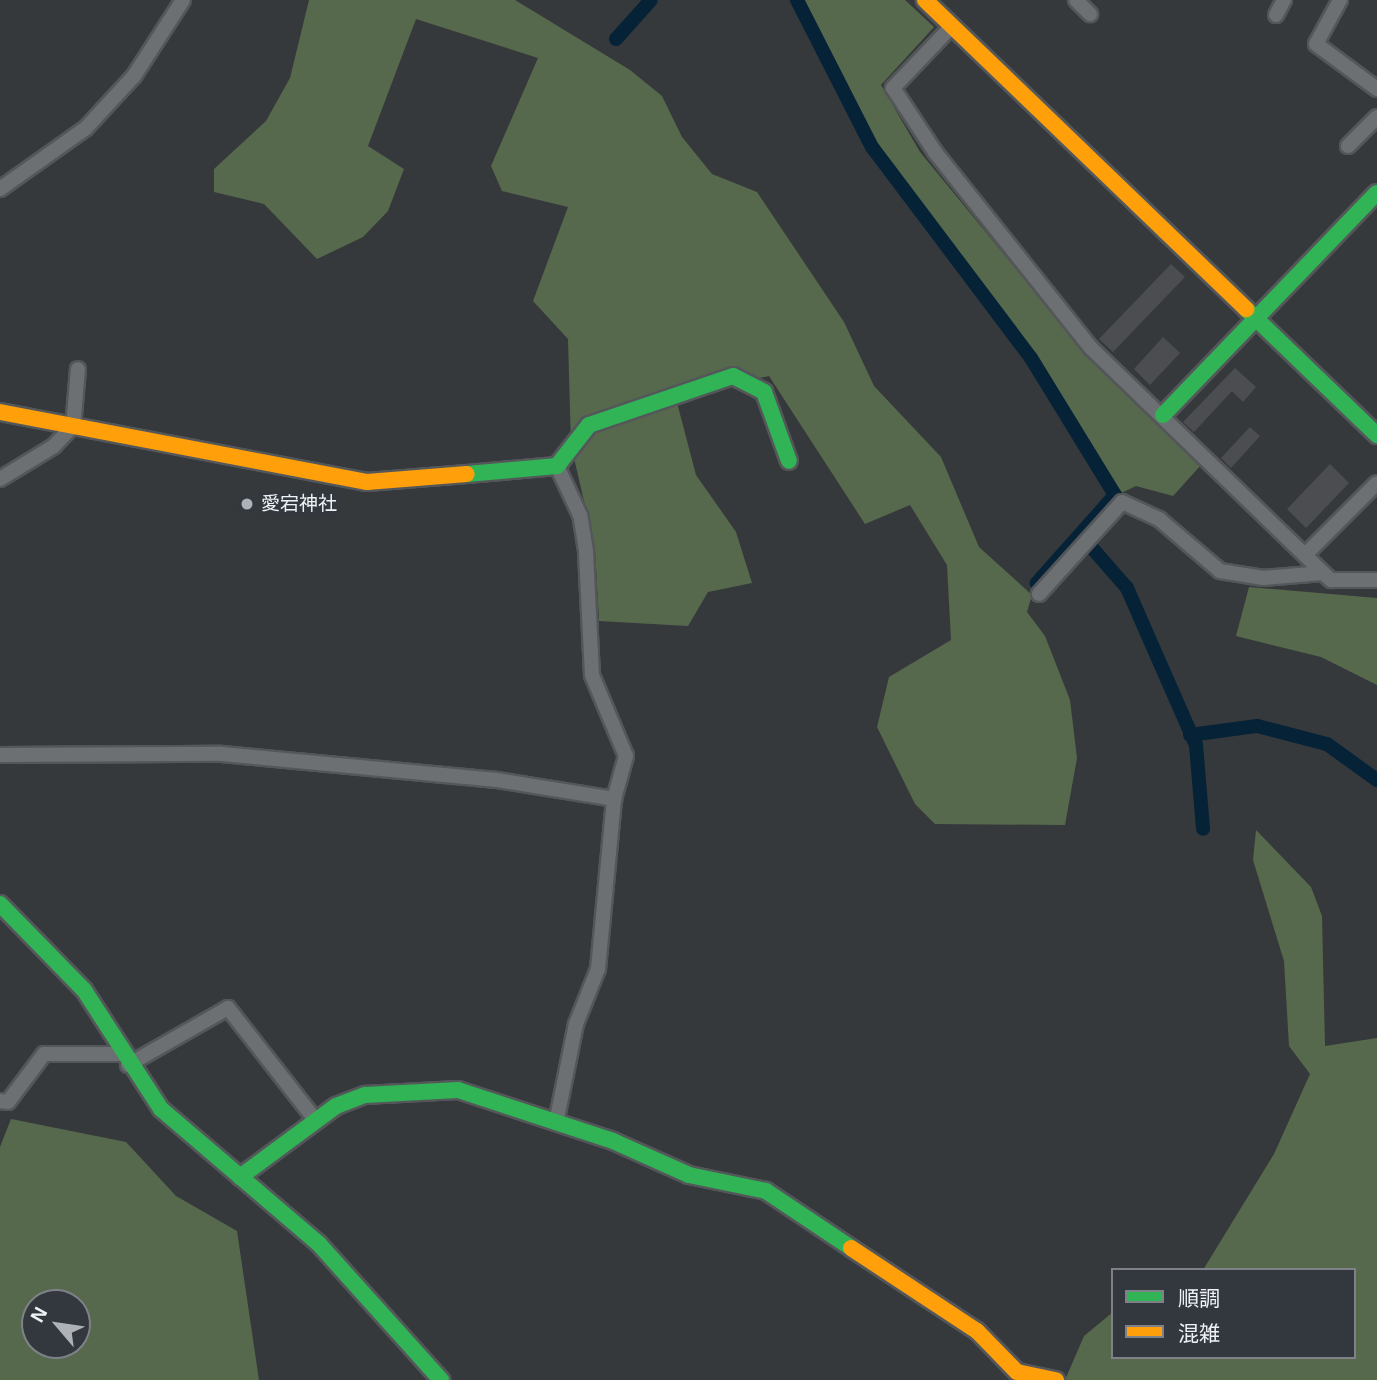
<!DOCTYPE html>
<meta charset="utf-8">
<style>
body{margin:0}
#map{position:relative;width:1377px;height:1380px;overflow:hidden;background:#36393c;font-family:Helvetica,"Noto Sans JP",sans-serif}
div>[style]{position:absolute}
.forest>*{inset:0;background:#56694c}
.canal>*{height:14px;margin:-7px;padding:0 7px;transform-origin:7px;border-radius:7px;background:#052237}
.building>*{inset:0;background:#4b4d50}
.roads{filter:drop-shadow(2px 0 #54575a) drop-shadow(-2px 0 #54575a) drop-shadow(0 2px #54575a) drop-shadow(0 -2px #54575a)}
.street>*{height:14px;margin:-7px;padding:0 7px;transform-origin:7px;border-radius:7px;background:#6d7072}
.fast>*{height:16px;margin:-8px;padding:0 8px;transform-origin:8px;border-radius:8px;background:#30b455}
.slow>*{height:16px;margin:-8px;padding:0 8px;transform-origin:8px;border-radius:8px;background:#ff9f0a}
.dots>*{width:19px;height:19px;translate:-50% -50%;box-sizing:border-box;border:4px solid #33383f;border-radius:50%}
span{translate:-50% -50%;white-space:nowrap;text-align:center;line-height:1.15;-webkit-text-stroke:6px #33383f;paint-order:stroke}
.poi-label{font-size:19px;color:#eef2f6}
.left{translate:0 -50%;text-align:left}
.legend{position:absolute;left:1111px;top:1268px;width:245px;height:91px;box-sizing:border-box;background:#33383f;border:2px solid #7e8288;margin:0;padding:9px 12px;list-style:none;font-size:21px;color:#eef2f6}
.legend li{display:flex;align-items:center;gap:14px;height:35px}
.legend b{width:35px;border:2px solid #7e8288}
.north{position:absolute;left:21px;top:1289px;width:70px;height:70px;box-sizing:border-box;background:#33383f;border:2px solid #7e8288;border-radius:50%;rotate:299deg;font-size:19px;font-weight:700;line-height:28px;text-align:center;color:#eef2f6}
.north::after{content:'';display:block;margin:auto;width:24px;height:32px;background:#aeb1b5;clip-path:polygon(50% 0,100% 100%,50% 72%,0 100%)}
</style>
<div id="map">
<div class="forest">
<div style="clip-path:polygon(309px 0,515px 0,630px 70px,662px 96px,682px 137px,712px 174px,757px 192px,844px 322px,874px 386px,941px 457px,979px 547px,1032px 595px,1027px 612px,1045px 636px,1070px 700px,1077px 758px,1065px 825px,935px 824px,915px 804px,877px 727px,889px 677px,951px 640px,947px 565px,910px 505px,865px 524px,769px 376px,675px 395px,696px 475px,736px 532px,752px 583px,708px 592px,688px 626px,599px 621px,595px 549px,571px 445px,568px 339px,533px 301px,568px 207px,502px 191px,491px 166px,538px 58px,416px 19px,368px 146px,404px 169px,388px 211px,363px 237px,317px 259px,264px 204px,214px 192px,214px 169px,266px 121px,290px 78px)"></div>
<div style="clip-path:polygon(803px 0,905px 0,934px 27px,881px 85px,920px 152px,1085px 353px,1201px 465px,1173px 496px,1136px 486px,1119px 494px,1034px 355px,866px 130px)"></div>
<div style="clip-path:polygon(1249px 587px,1377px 598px,1377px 685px,1321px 657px,1236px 636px)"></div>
<div style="clip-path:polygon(1256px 830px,1311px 887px,1322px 916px,1325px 1046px,1377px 1038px,1377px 1380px,1065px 1380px,1084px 1336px,1113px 1312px,1113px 1357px,1354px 1357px,1354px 1270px,1203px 1270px,1274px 1154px,1310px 1074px,1289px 1046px,1284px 961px,1253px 860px)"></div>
<div style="clip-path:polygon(evenodd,11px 1119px,126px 1142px,176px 1196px,237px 1231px,259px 1380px,0 1380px,0 1147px,11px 1119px,35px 1303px,77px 1303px,77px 1345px,35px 1345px,35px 1303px)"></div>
</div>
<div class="canal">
<div style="left:797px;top:0;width:165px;rotate:63deg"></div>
<div style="left:872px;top:147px;width:264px;rotate:53deg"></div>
<div style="left:1031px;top:358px;width:161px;rotate:58.5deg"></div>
<div style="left:1115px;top:495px;width:118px;rotate:131.6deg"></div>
<div style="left:616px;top:39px;width:52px;rotate:-48.1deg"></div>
<div style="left:1093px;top:549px;width:52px;rotate:48.9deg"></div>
<div style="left:1127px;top:588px;width:171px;rotate:66.3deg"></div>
<div style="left:1196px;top:745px;width:84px;rotate:85.2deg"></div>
<div style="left:1190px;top:735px;width:68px;rotate:-7.7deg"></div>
<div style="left:1257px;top:726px;width:72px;rotate:14.4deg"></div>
<div style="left:1327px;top:744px;width:62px;rotate:35.8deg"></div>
</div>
<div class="building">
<div style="clip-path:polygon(1171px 264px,1185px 277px,1113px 352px,1099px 339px)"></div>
<div style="clip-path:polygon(1163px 337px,1180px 353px,1150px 385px,1134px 369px)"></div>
<div style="clip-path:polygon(1235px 368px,1256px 387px,1243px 402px,1232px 391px,1194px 432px,1183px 422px)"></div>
<div style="clip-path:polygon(1250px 427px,1260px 436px,1231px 468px,1221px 458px)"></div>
<div style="clip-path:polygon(1330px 464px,1349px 483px,1306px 528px,1287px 509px)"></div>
</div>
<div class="roads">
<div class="street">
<div style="left:1076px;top:0;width:20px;rotate:45deg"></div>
<div style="left:1340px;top:0;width:50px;rotate:118.6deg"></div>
<div style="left:1316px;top:44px;width:76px;rotate:36.4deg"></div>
<div style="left:1276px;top:15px;width:17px;rotate:-62deg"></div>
<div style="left:952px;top:26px;width:86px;rotate:133.6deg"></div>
<div style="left:893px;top:88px;width:77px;rotate:56.7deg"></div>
<div style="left:935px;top:152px;width:251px;rotate:51.5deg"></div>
<div style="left:1091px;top:348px;width:323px;rotate:44.1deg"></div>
<div style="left:1323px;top:573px;width:11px;rotate:41deg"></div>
<div style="left:1331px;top:580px;width:46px"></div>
<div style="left:1348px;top:146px;width:41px;rotate:-45deg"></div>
<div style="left:0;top:189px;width:105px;rotate:-35.3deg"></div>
<div style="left:86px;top:128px;width:71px;rotate:-47.3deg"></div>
<div style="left:134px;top:76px;width:90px;rotate:-57.2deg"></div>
<div style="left:73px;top:428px;width:59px;rotate:-85.2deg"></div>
<div style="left:0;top:479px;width:63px;rotate:-31.4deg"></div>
<div style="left:54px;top:446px;width:26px;rotate:-47deg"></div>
<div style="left:1306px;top:554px;width:100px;rotate:-45deg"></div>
<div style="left:1039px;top:594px;width:124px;rotate:-47.9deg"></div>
<div style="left:1122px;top:502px;width:41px;rotate:24.7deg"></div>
<div style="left:1159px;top:519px;width:80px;rotate:40.4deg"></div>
<div style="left:1220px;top:571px;width:44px;rotate:9.2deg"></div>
<div style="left:1263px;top:578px;width:60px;rotate:-4.8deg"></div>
<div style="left:0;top:755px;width:222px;rotate:-0.3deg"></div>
<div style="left:222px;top:754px;width:276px;rotate:5.4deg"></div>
<div style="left:497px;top:780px;width:119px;rotate:9.2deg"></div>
<div style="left:128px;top:1065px;width:115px;rotate:-29.7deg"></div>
<div style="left:228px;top:1008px;width:140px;rotate:52deg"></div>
<div style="left:0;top:1101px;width:8px;rotate:7deg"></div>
<div style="left:8px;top:1102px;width:60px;rotate:-53.1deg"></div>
<div style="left:44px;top:1054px;width:78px"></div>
<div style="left:556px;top:1123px;width:101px;rotate:-78.6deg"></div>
<div style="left:576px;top:1024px;width:59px;rotate:-68.2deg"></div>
<div style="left:598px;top:969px;width:171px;rotate:-84.6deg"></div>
<div style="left:614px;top:799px;width:45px;rotate:-74.4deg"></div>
<div style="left:626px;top:756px;width:88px;rotate:-112.8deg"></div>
<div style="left:592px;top:675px;width:124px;rotate:-92.8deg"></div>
<div style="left:586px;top:551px;width:36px;rotate:-99deg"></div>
<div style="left:580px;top:515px;width:54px;rotate:-115.1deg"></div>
</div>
<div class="fast">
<div style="left:1246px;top:309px;width:182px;rotate:43.9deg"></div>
<div style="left:1163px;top:415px;width:308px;rotate:-46.1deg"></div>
<div style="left:467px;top:474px;width:90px;rotate:-5.1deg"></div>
<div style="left:557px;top:466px;width:52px;rotate:-52deg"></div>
<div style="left:589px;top:425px;width:152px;rotate:-18.8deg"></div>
<div style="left:733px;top:376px;width:35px;rotate:27deg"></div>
<div style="left:764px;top:392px;width:73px;rotate:70.1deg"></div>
<div style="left:0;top:904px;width:120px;rotate:45.7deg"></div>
<div style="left:84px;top:990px;width:142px;rotate:57.1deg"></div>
<div style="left:161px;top:1109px;width:208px;rotate:40.5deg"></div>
<div style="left:319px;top:1244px;width:183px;rotate:48.1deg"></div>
<div style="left:240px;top:1177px;width:119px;rotate:-36.5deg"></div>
<div style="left:336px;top:1106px;width:31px;rotate:-21deg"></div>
<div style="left:365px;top:1095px;width:93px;rotate:-3.1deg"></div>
<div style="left:458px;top:1090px;width:163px;rotate:18.2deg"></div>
<div style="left:613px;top:1141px;width:83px;rotate:24.1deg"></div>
<div style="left:689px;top:1175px;width:79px;rotate:11.7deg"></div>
<div style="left:766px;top:1191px;width:102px;rotate:33.8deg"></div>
</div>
<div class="slow">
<div style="left:925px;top:0;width:446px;rotate:43.9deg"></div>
<div style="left:0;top:412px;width:374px;rotate:10.8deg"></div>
<div style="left:367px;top:482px;width:100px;rotate:-4.6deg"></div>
<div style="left:851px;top:1248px;width:151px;rotate:33.4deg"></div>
<div style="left:977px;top:1331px;width:57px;rotate:45.7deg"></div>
<div style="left:1017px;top:1372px;width:40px;rotate:12deg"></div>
</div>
</div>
<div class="dots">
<div style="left:247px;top:504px;background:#aeb1b5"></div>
</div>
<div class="poi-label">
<span class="left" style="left:261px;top:504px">愛宕神社</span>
</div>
<ul class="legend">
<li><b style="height:9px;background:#30b455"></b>順調</li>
<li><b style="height:9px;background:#ff9f0a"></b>混雑</li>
</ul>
<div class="north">N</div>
</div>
